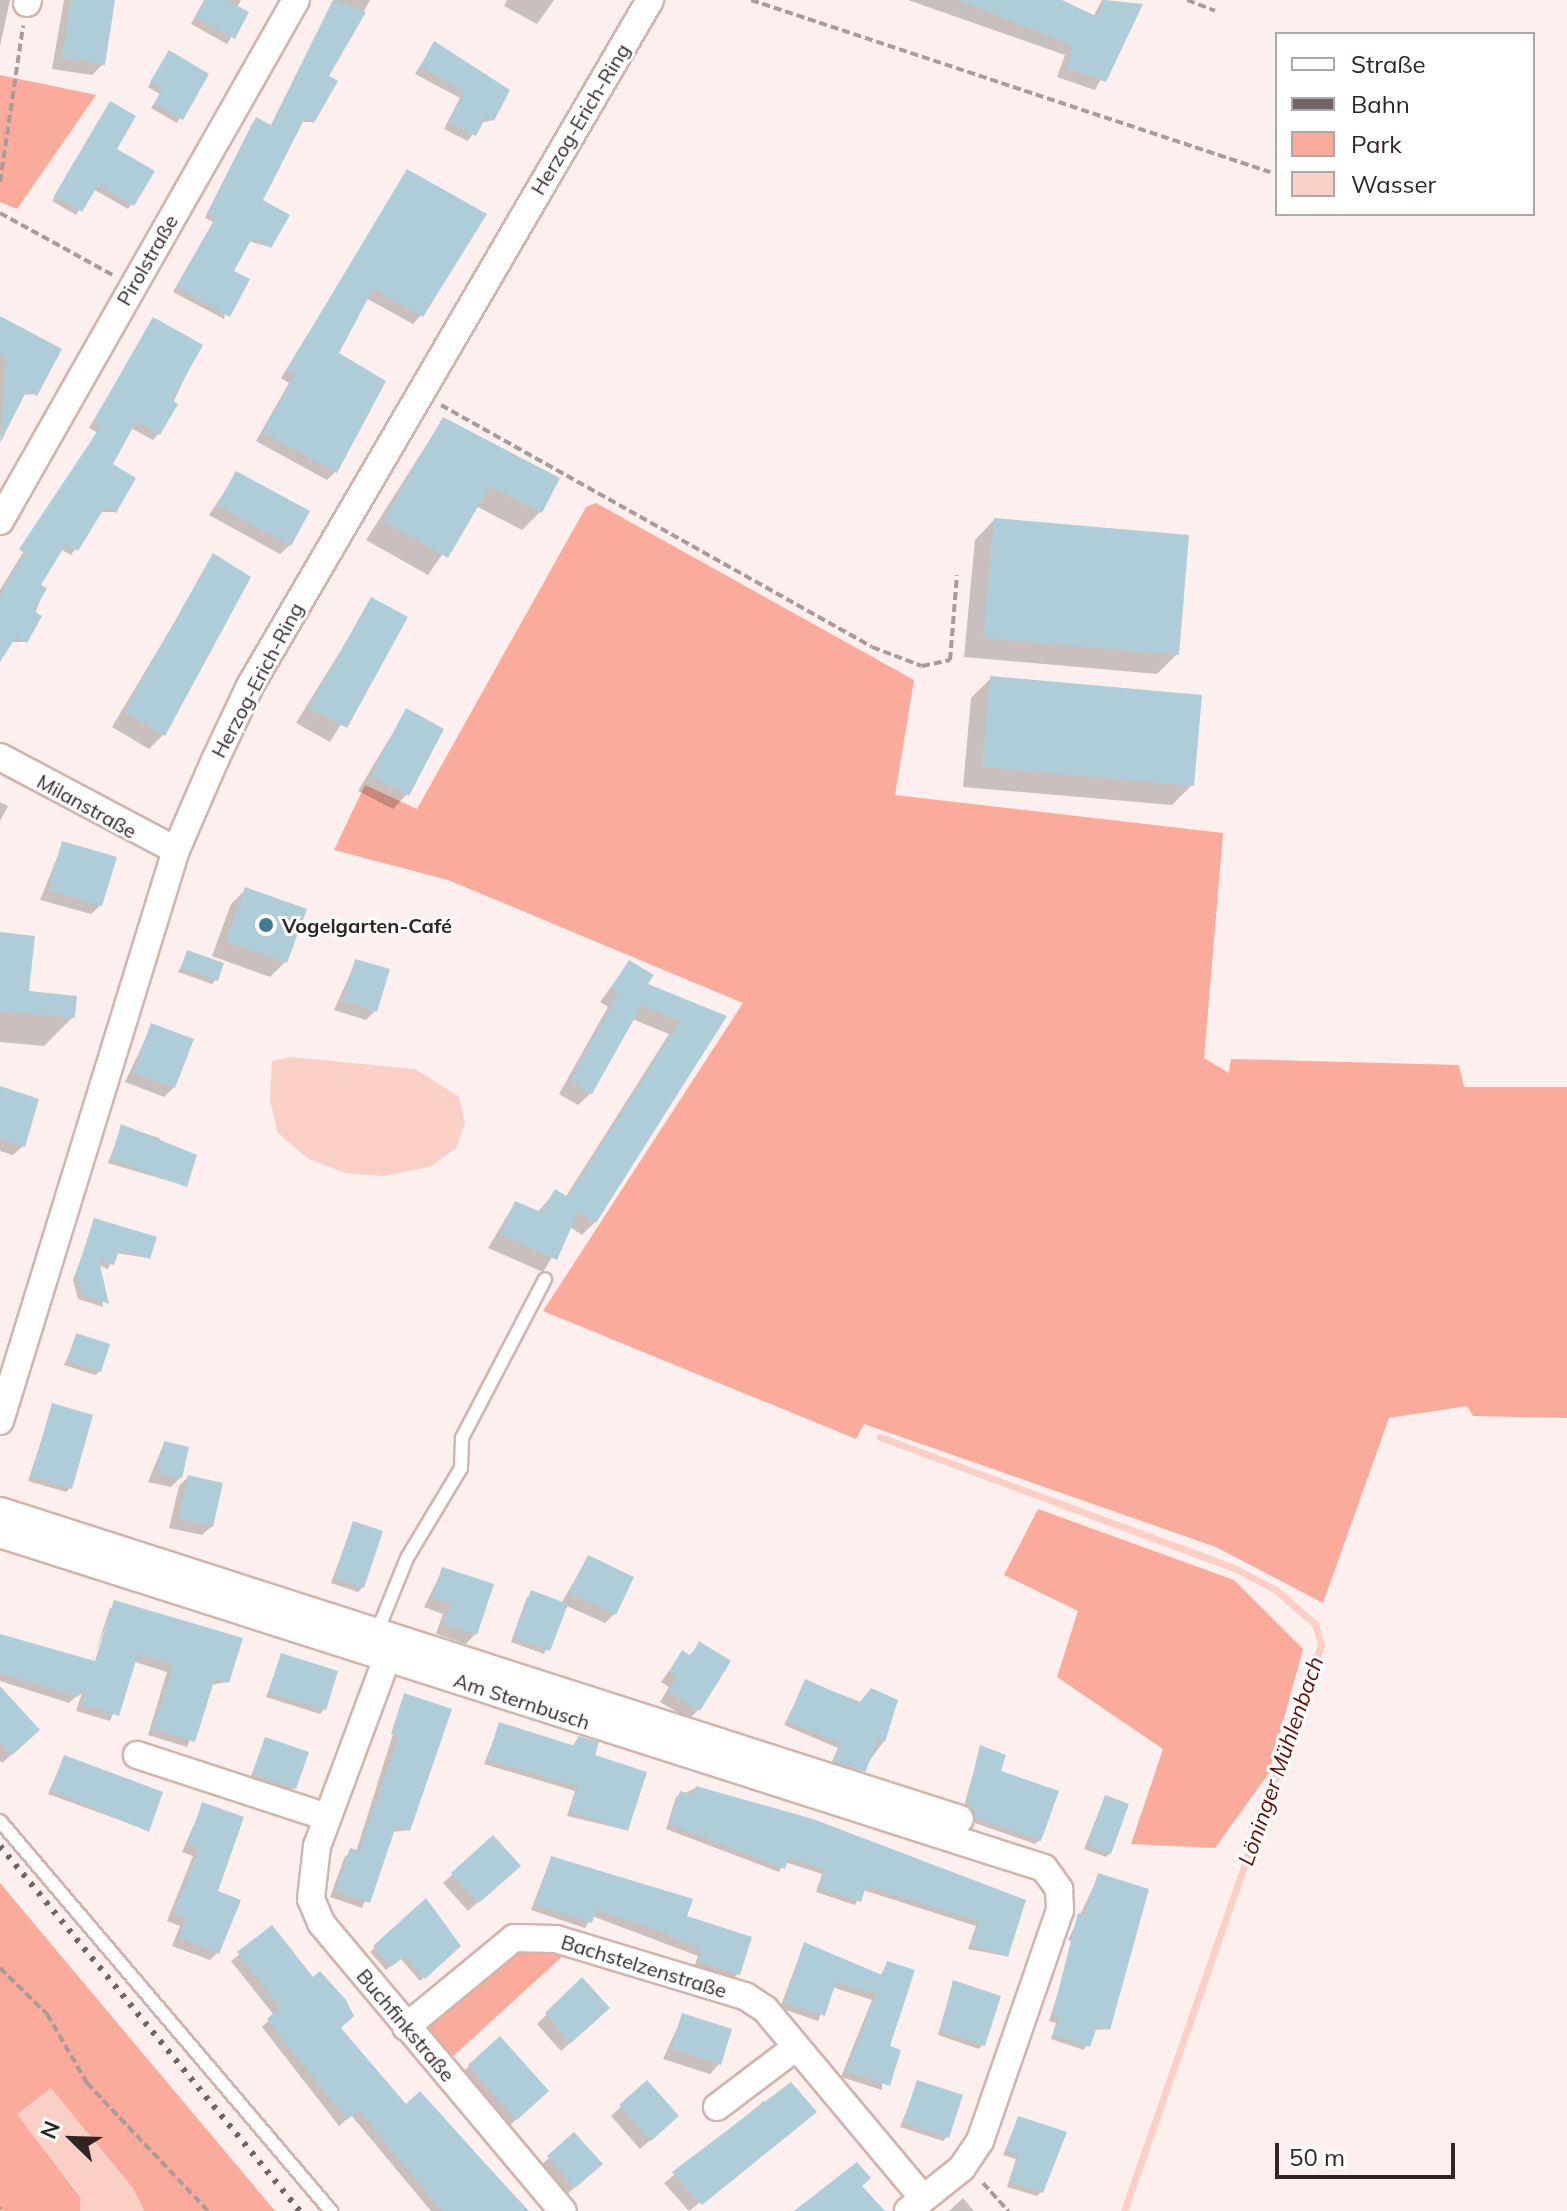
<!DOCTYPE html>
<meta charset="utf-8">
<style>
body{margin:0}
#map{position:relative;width:1567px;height:2211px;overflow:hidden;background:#fcefed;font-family:Mulish,sans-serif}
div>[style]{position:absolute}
.green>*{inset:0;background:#fbab9b}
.water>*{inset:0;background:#facfc6}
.shadow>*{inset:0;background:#0003}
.stream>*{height:7px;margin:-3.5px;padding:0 3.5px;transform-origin:3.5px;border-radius:3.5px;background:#facfc6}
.building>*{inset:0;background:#afcdd8}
.path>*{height:4px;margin-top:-2px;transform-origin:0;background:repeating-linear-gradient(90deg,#a89b99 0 8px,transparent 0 12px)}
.roads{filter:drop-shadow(2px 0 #d2b4ad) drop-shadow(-2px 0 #d2b4ad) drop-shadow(0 2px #d2b4ad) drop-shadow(0 -2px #d2b4ad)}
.lane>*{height:12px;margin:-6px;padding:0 6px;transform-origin:6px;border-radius:6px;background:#fff}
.street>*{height:26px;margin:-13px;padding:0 13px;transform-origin:13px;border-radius:13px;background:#fff}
.rail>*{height:6px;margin-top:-3px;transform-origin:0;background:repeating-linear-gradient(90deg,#716563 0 4px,transparent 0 12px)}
.dots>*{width:22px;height:22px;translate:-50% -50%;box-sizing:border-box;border:4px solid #fff;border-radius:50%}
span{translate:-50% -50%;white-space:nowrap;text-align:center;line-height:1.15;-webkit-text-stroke:6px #fff;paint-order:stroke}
.street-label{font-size:20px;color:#312523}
.poi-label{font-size:20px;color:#312523;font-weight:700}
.left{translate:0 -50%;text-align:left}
.water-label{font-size:22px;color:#680d02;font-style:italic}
.legend{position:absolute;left:1275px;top:32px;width:260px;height:184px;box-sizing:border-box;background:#fff;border:2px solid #ada8a7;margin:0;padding:10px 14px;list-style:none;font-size:24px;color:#312523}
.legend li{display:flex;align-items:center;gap:16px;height:40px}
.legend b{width:40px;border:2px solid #ada8a7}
.north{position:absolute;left:32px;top:2099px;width:80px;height:80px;-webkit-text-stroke:6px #fff;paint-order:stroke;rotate:293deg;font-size:22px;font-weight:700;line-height:32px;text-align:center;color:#312523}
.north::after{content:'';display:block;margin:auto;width:28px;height:36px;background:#312523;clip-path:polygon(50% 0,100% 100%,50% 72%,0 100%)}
.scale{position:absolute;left:1275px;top:2143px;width:180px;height:36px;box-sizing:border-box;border:4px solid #312523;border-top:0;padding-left:10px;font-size:24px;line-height:28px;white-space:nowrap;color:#312523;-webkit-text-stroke:6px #fff;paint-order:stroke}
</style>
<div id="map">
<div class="green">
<div style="clip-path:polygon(0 75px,96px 95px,17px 209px,0 202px)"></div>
<div style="clip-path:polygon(596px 503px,914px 680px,895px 795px,1223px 833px,1204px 1058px,1229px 1073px,1231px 1059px,1459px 1065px,1464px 1087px,1567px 1087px,1567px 1418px,1473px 1416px,1467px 1406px,1389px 1418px,1323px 1603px,1216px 1547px,864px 1424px,856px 1439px,543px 1311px,743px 1003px,448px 880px,334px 850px,365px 785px,417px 809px,586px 507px)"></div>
<div style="clip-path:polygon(1038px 1509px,1234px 1580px,1303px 1649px,1269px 1773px,1215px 1848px,1131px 1844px,1163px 1749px,1057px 1677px,1078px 1611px,1004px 1575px)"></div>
<div style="clip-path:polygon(0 1883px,275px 2211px,144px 2211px,132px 2187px,17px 2114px,81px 2198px,80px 2211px,0 2211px)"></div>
<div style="clip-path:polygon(534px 1947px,565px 1954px,449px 2060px,432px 2041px,430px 2024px,501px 1959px)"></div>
</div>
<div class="water">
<div style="clip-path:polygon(290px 1057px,415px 1069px,459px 1097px,465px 1123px,456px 1148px,430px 1167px,383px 1176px,345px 1173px,307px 1158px,278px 1133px,270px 1100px,272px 1061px)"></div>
<div style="clip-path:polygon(51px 2088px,132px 2187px,144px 2211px,80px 2211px,81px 2197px,17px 2114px)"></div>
</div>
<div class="shadow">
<div style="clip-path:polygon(0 0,10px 0,0 46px)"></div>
<div style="clip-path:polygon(64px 0,113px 0,103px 64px,92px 75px,52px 69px)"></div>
<div style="clip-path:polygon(204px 0,241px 0,237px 8px,246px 13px,227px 44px,191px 24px)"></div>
<div style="clip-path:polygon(334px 0,370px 0,327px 77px,312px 122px,301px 122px,260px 201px,270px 247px,248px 241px,232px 272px,224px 319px,173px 292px,213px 222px,205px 218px,252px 124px,270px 127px)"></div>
<div style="clip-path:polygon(507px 0,554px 0,537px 24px,504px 6px)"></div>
<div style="clip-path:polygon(908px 0,1060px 0,1093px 17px,1102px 0,1140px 6px,1095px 90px,1057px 77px,1065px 55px)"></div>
<div style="clip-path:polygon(434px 44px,493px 120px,480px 123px,468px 141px,444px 129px,460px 98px,415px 74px)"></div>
<div style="clip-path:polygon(169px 53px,207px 75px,177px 123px,151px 108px,160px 94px,148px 87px)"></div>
<div style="clip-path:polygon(110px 105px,114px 150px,152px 172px,128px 209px,93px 189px,76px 215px,52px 201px)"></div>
<div style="clip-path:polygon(407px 172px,421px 315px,413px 324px,366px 298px,336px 354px,335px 472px,327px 480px,256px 441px,289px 383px,281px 378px)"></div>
<div style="clip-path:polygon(153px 320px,200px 346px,158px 434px,153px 440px,131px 428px,110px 465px,114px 512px,100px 512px,71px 555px,60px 549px,38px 586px,44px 589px,25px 642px,10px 642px,0 658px,0 590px,97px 432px,89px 428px)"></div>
<div style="clip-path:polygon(0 324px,35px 394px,22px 395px,0 436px)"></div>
<div style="clip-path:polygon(443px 419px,540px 512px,522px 530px,476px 506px,428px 575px,366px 540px)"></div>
<div style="clip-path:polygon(237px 473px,290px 545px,280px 554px,209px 515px)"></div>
<div style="clip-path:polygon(994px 520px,1177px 654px,1157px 674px,964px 657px,975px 540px)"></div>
<div style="clip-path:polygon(214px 556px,163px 735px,149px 749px,112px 727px)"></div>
<div style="clip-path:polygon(372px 600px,406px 618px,330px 742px,296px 723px)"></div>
<div style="clip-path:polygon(991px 678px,1192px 785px,1172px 805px,963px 787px,971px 698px)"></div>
<div style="clip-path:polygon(406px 711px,407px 794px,393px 809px,358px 791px)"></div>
<div style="clip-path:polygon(0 802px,8px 806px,0 821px)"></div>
<div style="clip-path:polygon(63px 843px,101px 905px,91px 914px,40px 900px)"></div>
<div style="clip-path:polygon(246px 889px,285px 962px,270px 977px,212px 956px,231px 904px)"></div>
<div style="clip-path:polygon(0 934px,27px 993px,73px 1017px,44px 1046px,0 1042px)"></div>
<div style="clip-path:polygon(188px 952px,216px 979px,212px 984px,178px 972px)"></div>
<div style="clip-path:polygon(356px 961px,375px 1011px,366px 1020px,334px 1010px)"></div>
<div style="clip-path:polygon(629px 962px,645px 985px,724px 1017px,595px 1222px,582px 1235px,570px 1227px,543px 1272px,488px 1248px,515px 1203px,537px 1213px,555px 1192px,565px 1198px,669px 1034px,632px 1019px,591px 1093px,578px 1105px,559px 1094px,608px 1007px,600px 1002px)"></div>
<div style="clip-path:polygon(152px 1025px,174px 1087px,164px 1097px,125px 1082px)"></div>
<div style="clip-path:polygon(0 1088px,23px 1146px,13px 1155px,0 1151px)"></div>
<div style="clip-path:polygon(122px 1126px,159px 1138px,186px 1186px,108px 1163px)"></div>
<div style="clip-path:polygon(95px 1220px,149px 1258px,115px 1253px,108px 1269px,98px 1265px,103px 1307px,78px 1299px,73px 1280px)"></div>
<div style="clip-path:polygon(77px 1336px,100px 1371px,95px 1375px,64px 1365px)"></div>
<div style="clip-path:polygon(53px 1405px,70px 1488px,66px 1492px,28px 1481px)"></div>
<div style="clip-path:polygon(164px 1443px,180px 1478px,171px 1487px,148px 1482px)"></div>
<div style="clip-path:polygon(188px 1477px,212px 1526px,202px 1535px,169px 1528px,179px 1486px)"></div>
<div style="clip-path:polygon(353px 1523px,363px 1587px,358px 1592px,331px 1583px)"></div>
<div style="clip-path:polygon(588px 1557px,614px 1614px,605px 1623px,565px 1605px,544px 1654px,511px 1642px,527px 1597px,561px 1604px)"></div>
<div style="clip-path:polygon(443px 1569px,475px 1634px,466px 1644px,436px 1634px,443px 1614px,424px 1607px)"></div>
<div style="clip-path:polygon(evenodd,115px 1603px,227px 1682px,211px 1685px,187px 1747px,148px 1735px,167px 1672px,135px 1662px,110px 1721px,76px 1711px,83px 1690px,69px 1703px,0 1681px,0 1635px,92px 1662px,115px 1603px,110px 1608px,114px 1608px,94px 1671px,90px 1670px,110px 1608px)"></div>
<div style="clip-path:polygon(700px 1644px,698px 1710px,689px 1719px,660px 1702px,669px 1687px,661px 1682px,682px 1653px,688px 1657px)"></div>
<div style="clip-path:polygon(282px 1655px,324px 1709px,320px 1714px,266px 1697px)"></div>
<div style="clip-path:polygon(806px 1681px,863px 1703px,884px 1741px,859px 1775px,830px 1766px,838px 1748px,784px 1725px)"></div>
<div style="clip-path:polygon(0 1689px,28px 1740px,2px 1763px,0 1761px)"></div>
<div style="clip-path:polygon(405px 1696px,409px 1830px,392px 1832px,362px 1908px,330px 1897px,345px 1856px,356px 1852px)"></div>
<div style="clip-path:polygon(500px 1724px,572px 1747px,578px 1738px,626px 1830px,567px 1816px,575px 1791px,484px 1764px)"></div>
<div style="clip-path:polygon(266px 1740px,294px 1788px,290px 1792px,250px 1778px)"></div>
<div style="clip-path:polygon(981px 1747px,1040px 1840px,1035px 1844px,972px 1822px,963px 1809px)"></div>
<div style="clip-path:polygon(64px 1757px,147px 1830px,48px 1794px)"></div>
<div style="clip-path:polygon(696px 1788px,1024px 1902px,1006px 1956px,968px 1949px,976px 1926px,863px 1890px,855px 1905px,816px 1892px,822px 1874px,785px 1862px,779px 1872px,666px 1829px,676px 1797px)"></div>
<div style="clip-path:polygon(1105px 1797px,1110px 1853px,1106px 1857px,1084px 1849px)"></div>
<div style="clip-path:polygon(203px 1804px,216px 1893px,217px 1953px,210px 1960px,172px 1946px,180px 1926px,167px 1921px,193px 1856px,182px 1852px)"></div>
<div style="clip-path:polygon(551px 1858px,685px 1918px,738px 1974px,732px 1979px,694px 1967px,698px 1956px,592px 1916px,585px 1928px,531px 1910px)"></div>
<div style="clip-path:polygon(453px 1874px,508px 1875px,468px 1911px,443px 1883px)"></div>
<div style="clip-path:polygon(1099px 1875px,1115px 1988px,1121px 1990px,1108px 2029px,1093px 2030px,1084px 2050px,1051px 2039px,1056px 2023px,1049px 2021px,1074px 1942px,1068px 1940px)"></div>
<div style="clip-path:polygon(426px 1901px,458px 1946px,420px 1981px,400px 1958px,386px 1970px,370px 1952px)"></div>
<div style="clip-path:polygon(272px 1928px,338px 2028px,406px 2107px,420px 2094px,529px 2211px,431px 2211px,351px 2115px,339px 2126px,262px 2027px,274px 2015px,231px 1961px)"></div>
<div style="clip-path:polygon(804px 1944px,880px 1976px,888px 1963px,882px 2090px,841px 2077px,872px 2000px,832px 1987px,818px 2021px,780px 2008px)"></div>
<div style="clip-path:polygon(582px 1980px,598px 2018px,561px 2051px,537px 2024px)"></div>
<div style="clip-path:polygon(953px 1982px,983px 2044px,979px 2049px,938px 2035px)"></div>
<div style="clip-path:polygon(683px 2015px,719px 2064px,710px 2074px,663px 2059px)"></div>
<div style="clip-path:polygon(469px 2066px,537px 2100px,507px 2128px,460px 2075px)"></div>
<div style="clip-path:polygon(918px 2082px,947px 2137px,943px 2141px,900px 2127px)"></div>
<div style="clip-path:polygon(647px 2083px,667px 2125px,640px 2149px,611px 2116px)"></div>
<div style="clip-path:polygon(764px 2101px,805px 2121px,689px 2211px,664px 2183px)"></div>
<div style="clip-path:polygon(1018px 2118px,1041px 2192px,1037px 2196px,1007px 2187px,1016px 2159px,1003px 2155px)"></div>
<div style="clip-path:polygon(574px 2135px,591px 2173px,565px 2196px,539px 2167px)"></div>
<div style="clip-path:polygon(963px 2198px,974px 2211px,949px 2211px)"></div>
</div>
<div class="stream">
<div style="left:880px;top:1437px;width:375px;rotate:20.3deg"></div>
<div style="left:1232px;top:1567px;width:50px;rotate:27.6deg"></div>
<div style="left:1276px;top:1590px;width:52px;rotate:41.1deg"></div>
<div style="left:1315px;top:1624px;width:22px;rotate:74deg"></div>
<div style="left:1321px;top:1645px;width:599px;rotate:109.19deg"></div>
</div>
<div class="building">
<div style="clip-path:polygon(71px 0,115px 0,105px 65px,62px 58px)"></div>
<div style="clip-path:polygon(205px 0,226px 0,249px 12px,235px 39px,195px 17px)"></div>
<div style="clip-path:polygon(333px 0,366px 12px,329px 76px,338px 81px,314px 123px,305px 118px,263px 200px,290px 215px,271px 248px,252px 238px,234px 271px,250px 279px,230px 317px,176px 287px,216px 218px,207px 213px,256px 117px,271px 125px)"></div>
<div style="clip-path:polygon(958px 0,1062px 0,1098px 17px,1104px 0,1143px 4px,1106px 82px,1066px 68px,1073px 46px)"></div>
<div style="clip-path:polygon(434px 41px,510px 90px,494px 121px,486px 117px,476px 136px,449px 123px,465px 92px,420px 67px)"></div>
<div style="clip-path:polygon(169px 50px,209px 74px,183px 120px,154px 104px,162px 89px,150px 82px)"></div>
<div style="clip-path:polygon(110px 101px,136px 116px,117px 149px,155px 171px,134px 206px,98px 185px,82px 212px,54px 196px)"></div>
<div style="clip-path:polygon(407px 169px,487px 214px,423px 317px,373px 289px,339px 353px,386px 381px,337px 473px,263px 432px,295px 374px,287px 369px)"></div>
<div style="clip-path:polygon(0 316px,62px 349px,37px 396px,27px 390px,0 443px,6px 358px,0 354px)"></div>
<div style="clip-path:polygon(153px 317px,203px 345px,172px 400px,178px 404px,160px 435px,136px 422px,113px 464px,136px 478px,116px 513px,105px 507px,78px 551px,66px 544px,41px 585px,47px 588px,34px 611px,42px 616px,27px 643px,16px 637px,0 662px,0 596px,24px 553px,19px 549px,101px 426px,93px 422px)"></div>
<div style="clip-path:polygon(443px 417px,560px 478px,542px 513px,490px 486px,448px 558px,383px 521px)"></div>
<div style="clip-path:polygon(236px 471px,310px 511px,291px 546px,217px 505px)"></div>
<div style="clip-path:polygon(994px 518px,1189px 535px,1179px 655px,983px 638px)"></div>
<div style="clip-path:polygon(213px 553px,251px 577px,165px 736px,124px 712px)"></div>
<div style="clip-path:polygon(371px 597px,408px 617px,347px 728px,309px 708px)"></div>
<div style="clip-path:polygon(990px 676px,1202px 695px,1194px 786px,982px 767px)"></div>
<div style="clip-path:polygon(406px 708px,444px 729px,409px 796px,371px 776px)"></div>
<div style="clip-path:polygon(62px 841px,117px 857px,102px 906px,48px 890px)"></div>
<div style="clip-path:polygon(245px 887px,307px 909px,287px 963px,226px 941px)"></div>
<div style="clip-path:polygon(0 932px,35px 936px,29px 991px,77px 996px,75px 1018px,0 1011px)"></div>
<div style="clip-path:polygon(187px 950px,224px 963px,218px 981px,181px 968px)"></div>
<div style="clip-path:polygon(355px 959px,390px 969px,377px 1012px,343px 1001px)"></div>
<div style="clip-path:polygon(629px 960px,654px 975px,648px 984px,727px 1016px,596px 1223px,578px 1212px,557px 1260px,500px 1235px,515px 1201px,541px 1212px,555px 1189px,568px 1197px,680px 1021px,642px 1005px,592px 1094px,570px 1081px,619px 993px,611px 988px)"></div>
<div style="clip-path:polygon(151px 1023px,194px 1039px,175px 1088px,133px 1073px)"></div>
<div style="clip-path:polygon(0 1086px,39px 1099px,25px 1147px,0 1139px)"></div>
<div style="clip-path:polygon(121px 1124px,197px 1155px,187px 1187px,111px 1159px)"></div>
<div style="clip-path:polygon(94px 1218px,157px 1237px,150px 1259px,119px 1250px,114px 1265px,99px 1261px,109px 1304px,82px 1295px,76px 1274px)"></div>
<div style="clip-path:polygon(76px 1333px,110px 1344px,101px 1372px,67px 1361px)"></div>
<div style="clip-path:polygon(52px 1403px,93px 1415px,72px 1489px,31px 1477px)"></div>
<div style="clip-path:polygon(164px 1441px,189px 1447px,182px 1478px,157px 1473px)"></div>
<div style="clip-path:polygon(188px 1475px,223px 1483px,213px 1527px,178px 1518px)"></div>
<div style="clip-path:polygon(353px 1521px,383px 1531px,364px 1588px,334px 1578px)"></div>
<div style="clip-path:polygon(588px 1555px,634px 1577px,616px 1615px,569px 1593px)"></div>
<div style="clip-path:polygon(442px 1567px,494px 1584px,477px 1635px,444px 1624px,451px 1604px,432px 1598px)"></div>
<div style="clip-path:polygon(531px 1590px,568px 1604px,550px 1651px,513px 1638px)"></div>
<div style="clip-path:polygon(114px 1600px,243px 1638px,229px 1683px,215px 1678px,195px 1742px,153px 1729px,173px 1665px,138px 1654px,119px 1716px,81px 1704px,87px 1689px,77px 1697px,0 1673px,0 1634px,95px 1661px)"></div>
<div style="clip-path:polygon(699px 1641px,731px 1661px,700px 1711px,668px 1692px,677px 1677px,669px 1672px,682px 1650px,691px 1656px)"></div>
<div style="clip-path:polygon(281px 1653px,338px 1671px,326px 1710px,268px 1693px)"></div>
<div style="clip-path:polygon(805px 1679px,859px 1703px,871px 1688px,898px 1700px,885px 1742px,879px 1739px,865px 1772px,833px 1761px,841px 1744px,787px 1721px)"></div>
<div style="clip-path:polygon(0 1686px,40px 1730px,12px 1755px,0 1742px)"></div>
<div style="clip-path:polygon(404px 1693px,452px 1709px,410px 1831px,396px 1826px,370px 1903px,335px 1891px,350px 1848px,359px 1851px,399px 1736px,391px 1734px)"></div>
<div style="clip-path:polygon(499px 1722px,575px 1746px,578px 1736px,599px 1742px,595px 1755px,647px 1772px,628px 1831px,570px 1812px,578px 1787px,487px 1760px)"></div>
<div style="clip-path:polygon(265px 1737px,309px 1752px,296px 1789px,252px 1774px)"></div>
<div style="clip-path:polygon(980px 1745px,1006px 1755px,1001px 1771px,1059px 1791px,1041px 1841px,976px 1818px,966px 1804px)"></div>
<div style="clip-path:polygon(64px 1755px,163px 1792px,149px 1832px,51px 1790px)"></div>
<div style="clip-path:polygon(696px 1786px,813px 1819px,1026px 1900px,1008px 1957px,971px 1945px,979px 1922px,866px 1886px,861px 1902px,819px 1888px,825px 1870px,789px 1858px,785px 1869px,669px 1824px,680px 1791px,693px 1795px)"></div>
<div style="clip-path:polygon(1105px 1795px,1129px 1804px,1111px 1854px,1087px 1845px)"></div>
<div style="clip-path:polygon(202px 1802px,244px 1817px,218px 1891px,241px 1900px,219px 1954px,178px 1938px,186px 1918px,173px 1914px,199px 1848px,188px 1844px)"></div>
<div style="clip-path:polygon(493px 1835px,521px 1866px,479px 1903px,451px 1873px)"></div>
<div style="clip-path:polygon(551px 1856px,693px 1899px,687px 1916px,752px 1937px,740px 1975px,698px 1962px,702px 1950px,651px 1928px,596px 1910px,592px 1923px,535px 1905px)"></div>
<div style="clip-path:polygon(1098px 1873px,1149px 1889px,1110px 2030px,1097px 2026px,1090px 2047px,1053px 2035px,1059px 2019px,1052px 2016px,1078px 1913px,1085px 1915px)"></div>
<div style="clip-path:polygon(426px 1898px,461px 1946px,425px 1979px,405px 1956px,391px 1967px,373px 1946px)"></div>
<div style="clip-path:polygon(272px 1925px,313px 1977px,320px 1971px,346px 2000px,354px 2016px,341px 2028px,406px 2104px,420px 2091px,528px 2211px,442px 2211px,359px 2110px,347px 2120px,267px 2019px,280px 2007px,237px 1952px)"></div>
<div style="clip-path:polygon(804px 1942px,882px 1975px,887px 1961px,915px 1970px,890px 2046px,901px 2050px,890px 2086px,846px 2071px,876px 1994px,836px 1982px,825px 2016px,784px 2003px)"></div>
<div style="clip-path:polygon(582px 1977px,610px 2008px,571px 2043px,545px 2013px)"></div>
<div style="clip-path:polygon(953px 1980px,1001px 1996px,985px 2046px,941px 2031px)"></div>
<div style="clip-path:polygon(682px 2013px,732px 2029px,721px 2065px,671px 2049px)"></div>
<div style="clip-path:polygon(500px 2036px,549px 2091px,517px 2120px,468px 2065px)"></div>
<div style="clip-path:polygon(647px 2080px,679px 2116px,651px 2141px,619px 2105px)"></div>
<div style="clip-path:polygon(917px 2080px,963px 2095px,949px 2138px,903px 2123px)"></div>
<div style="clip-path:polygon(791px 2082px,817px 2112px,702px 2205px,672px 2172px)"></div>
<div style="clip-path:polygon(1018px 2116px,1067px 2132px,1043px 2193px,1009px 2182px,1018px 2155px,1006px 2151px)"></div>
<div style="clip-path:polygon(574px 2132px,603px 2164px,575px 2188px,547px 2156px)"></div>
<div style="clip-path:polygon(857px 2162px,871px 2178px,862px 2186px,885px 2211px,794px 2211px)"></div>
</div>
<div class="path">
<div style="left:751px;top:0;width:547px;rotate:18.34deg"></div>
<div style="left:1187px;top:0;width:30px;rotate:21deg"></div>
<div style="left:0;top:182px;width:158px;rotate:-81.6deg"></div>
<div style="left:0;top:213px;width:129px;rotate:28.8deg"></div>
<div style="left:441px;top:405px;width:494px;rotate:29.3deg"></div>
<div style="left:872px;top:647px;width:53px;rotate:20.8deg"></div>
<div style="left:922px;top:666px;width:29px;rotate:-12deg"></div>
<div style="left:950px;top:660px;width:85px;rotate:-85.3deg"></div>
<div style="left:0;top:1968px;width:66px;rotate:44.4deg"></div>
<div style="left:47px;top:2014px;width:80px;rotate:59.9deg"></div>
<div style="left:87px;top:2083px;width:176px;rotate:46.6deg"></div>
<div style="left:983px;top:2183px;width:38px;rotate:48deg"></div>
<div style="left:0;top:2207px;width:2px;rotate:90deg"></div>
</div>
<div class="roads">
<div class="lane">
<div style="left:377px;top:1632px;width:80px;rotate:-67.9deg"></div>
<div style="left:407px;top:1558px;width:105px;rotate:-59deg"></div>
<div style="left:461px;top:1468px;width:30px;rotate:-88deg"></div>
<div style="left:462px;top:1438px;width:179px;rotate:-62.4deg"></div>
<div style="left:0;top:1821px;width:512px;rotate:49.68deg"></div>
</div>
<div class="street">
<div style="left:27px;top:3px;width:3px;rotate:-72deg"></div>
<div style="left:0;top:521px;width:599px;rotate:-60.4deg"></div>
<div style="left:0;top:757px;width:199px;rotate:27.9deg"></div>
<div style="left:0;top:1421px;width:598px;rotate:-72.87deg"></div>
<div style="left:176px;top:850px;width:98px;rotate:-66.6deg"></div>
<div style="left:215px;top:760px;width:82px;rotate:-64.7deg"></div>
<div style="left:250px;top:686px;width:794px;rotate:-59.75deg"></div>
<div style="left:0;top:1511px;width:1008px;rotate:17.79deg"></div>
<div style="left:0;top:1534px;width:1096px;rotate:17.74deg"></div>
<div style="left:1044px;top:1868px;width:26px;rotate:54deg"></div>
<div style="left:1059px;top:1889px;width:21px;rotate:87deg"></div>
<div style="left:1060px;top:1910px;width:244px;rotate:109.1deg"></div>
<div style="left:980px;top:2141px;width:32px;rotate:124deg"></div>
<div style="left:962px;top:2168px;width:69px;rotate:141.5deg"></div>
<div style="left:387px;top:1658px;width:201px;rotate:110.4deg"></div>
<div style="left:317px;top:1846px;width:53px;rotate:96.5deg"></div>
<div style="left:311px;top:1899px;width:26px;rotate:67deg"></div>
<div style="left:321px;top:1923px;width:376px;rotate:50deg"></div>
<div style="left:137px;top:1755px;width:200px;rotate:18.1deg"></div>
<div style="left:406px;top:2027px;width:140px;rotate:-39.5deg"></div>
<div style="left:514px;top:1938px;width:42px;rotate:1.4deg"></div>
<div style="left:556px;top:1939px;width:197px;rotate:16.8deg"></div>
<div style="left:745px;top:1996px;width:24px;rotate:33deg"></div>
<div style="left:765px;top:2009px;width:246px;rotate:50.1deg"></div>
<div style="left:717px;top:2107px;width:98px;rotate:-37.1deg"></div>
</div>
</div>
<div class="rail">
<div style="left:0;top:1846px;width:472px;rotate:50.6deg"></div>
</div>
<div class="dots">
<div style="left:266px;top:925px;background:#3f7d92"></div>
</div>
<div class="street-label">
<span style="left:580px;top:119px;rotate:-59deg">Herzog-Erich-Ring</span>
<span style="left:147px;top:260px;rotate:-60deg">Pirolstraße</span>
<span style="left:257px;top:680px;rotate:-62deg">Herzog-Erich-Ring</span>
<span style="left:87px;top:806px;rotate:29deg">Milanstraße</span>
<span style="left:522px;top:1701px;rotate:18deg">Am Sternbusch</span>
<span style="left:644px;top:1966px;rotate:17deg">Bachstelzenstraße</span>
<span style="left:406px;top:2025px;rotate:50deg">Buchfinkstraße</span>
</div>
<div class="poi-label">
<span class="left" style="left:282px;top:925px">Vogelgarten-Café</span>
</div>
<div class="water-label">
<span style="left:1281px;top:1761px;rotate:-71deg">Löninger Mühlenbach</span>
</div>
<ul class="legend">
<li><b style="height:10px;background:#fff"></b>Straße</li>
<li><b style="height:10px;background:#716563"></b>Bahn</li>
<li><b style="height:22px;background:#fbab9b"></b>Park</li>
<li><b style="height:22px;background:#facfc6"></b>Wasser</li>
</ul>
<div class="north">N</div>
<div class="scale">50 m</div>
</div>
